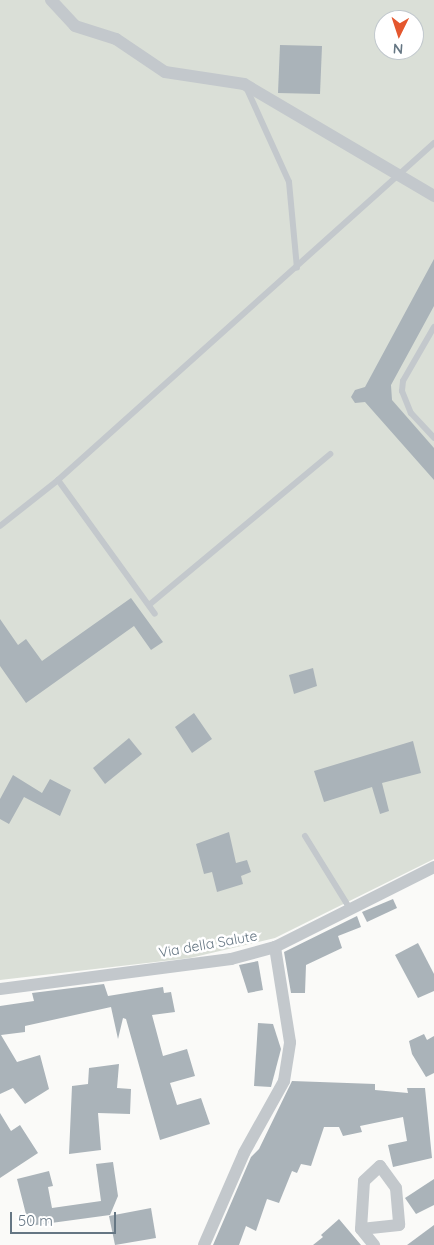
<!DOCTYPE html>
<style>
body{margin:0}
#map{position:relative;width:434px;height:1245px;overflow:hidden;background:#fafaf8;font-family:Quicksand,sans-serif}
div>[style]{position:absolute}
.green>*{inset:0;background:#dadfd7}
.building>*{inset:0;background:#aab3b9}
.lane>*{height:6px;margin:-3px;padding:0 3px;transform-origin:3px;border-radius:3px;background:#c3c8cc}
.street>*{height:12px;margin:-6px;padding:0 6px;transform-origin:6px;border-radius:6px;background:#c3c8cc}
span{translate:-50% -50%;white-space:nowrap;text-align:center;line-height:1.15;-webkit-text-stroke:5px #fff;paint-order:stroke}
.street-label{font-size:14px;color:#657683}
.north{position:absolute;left:374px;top:10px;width:50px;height:50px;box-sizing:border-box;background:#fff;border:1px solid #c1c8cd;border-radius:50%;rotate:184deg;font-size:14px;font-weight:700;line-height:20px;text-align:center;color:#657683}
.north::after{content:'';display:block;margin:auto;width:18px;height:22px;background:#e4572e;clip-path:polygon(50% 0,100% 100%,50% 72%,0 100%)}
.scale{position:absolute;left:10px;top:1212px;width:106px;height:22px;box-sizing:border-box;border:2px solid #657683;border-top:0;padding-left:6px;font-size:15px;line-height:18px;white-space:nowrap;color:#657683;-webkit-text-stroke:4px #fff;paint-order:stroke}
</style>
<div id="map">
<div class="green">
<div style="clip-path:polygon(evenodd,0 0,434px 0,434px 859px,275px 938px,190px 958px,0 980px,0 0,384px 20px,414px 20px,414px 50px,384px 50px,384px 20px)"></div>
</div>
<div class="building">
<div style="clip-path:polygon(280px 45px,322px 46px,320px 94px,278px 93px)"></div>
<div style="clip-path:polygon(434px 259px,434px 306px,391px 385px,392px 400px,434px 448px,434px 480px,365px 402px,355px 403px,351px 397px,355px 390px,365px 387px)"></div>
<div style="clip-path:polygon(131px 598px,163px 642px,151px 650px,134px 626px,26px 703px,0 666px,0 619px,18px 645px,26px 639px,42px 661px)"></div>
<div style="clip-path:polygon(313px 668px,317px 686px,294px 694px,289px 675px)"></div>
<div style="clip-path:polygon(194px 713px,212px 739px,192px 753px,175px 727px)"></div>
<div style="clip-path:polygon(129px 738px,142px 754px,105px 784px,93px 768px)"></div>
<div style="clip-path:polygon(413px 741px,421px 773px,382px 783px,389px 811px,380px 814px,372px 787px,324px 802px,314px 771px)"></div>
<div style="clip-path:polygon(13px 775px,42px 793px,50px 779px,71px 790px,60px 816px,24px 797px,9px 824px,0 819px,0 799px)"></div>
<div style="clip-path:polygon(229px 832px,236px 863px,247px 860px,251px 872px,241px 876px,243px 884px,217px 892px,212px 872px,204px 874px,196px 844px)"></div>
<div style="clip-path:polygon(393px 899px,397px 908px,367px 922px,362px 912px)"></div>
<div style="clip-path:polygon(357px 916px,361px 927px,338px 936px,342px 948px,306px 965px,305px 993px,291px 993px,284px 952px)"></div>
<div style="clip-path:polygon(418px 943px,434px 974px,434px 991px,418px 998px,395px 955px)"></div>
<div style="clip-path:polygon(258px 961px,263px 990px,248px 993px,239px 965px)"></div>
<div style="clip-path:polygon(104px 984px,108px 996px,163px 987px,164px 993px,171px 992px,175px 1012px,152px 1015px,163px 1056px,187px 1049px,195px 1076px,170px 1083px,177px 1105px,201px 1098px,210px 1124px,160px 1140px,126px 1019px,123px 1018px,118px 1039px,111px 1007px,25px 1026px,25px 1032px,1px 1035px,17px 1062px,40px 1055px,49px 1089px,25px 1104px,13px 1088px,0 1094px,0 1006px,34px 1001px,32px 993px)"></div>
<div style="clip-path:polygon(258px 1023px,273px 1024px,281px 1049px,271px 1087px,254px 1086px)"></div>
<div style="clip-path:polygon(424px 1034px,427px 1040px,434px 1036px,434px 1073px,426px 1077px,412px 1054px,409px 1041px)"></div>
<div style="clip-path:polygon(119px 1064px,117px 1088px,131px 1089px,130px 1114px,98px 1113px,101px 1150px,69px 1154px,72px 1086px,88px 1084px,89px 1068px)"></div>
<div style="clip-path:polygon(292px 1081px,375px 1084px,375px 1090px,408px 1093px,407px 1088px,425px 1088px,432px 1158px,393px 1167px,388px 1145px,407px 1141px,403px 1117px,360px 1126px,362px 1132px,343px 1136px,339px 1127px,324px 1127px,311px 1166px,301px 1164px,297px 1173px,292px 1171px,279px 1203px,267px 1199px,256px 1231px,246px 1226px,239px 1245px,213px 1245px,251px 1157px,259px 1149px)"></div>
<div style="clip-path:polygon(0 1113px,11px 1131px,20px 1125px,38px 1153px,0 1178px)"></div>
<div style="clip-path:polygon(113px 1162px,118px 1196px,110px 1215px,29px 1226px,17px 1179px,49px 1171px,53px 1186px,48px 1187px,52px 1208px,101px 1201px,96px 1164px)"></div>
<div style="clip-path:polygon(434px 1179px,434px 1205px,416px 1214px,405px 1198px)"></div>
<div style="clip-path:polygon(151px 1208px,156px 1238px,115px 1245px,109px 1216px)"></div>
<div style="clip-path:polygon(339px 1219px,361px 1245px,313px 1245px,323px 1237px,321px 1235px)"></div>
<div style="clip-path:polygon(434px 1225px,434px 1245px,407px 1245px)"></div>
</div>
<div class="lane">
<div style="left:246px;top:87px;width:104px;rotate:65.6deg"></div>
<div style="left:289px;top:182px;width:86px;rotate:84.7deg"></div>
<div style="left:434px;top:327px;width:62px;rotate:119.9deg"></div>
<div style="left:403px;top:381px;width:10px;rotate:96deg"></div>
<div style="left:402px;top:391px;width:24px;rotate:68deg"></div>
<div style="left:411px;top:413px;width:34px;rotate:47deg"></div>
<div style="left:58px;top:480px;width:165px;rotate:54.1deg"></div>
<div style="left:0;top:526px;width:74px;rotate:-38.4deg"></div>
<div style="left:58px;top:480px;width:505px;rotate:-41.87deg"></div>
<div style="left:149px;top:605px;width:236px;rotate:-39.8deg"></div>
<div style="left:305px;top:836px;width:86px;rotate:58.3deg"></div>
</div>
<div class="street">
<div style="left:51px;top:0;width:35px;rotate:47deg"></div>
<div style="left:75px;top:26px;width:43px;rotate:17.6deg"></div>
<div style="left:116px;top:39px;width:59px;rotate:34deg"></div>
<div style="left:165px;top:72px;width:80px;rotate:8.6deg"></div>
<div style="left:244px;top:84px;width:221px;rotate:30.5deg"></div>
<div style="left:0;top:989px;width:233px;rotate:-7.4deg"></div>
<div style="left:231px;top:959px;width:46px;rotate:-15.3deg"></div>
<div style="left:275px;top:947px;width:178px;rotate:-26.7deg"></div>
<div style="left:380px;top:1166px;width:27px;rotate:54deg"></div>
<div style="left:396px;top:1188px;width:37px;rotate:85deg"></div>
<div style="left:399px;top:1225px;width:38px;rotate:174deg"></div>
<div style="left:361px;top:1229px;width:48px;rotate:-86.4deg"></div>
<div style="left:364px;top:1181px;width:22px;rotate:-43deg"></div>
<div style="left:361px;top:1229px;width:21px;rotate:51deg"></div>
<div style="left:204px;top:1245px;width:100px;rotate:-66.5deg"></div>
<div style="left:244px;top:1153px;width:82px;rotate:-60.9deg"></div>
<div style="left:284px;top:1081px;width:39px;rotate:-81deg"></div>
<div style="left:290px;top:1042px;width:96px;rotate:-99deg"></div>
</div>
<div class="street-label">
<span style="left:208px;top:944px;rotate:-10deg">Via della Salute</span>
</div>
<div class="north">N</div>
<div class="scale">50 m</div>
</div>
